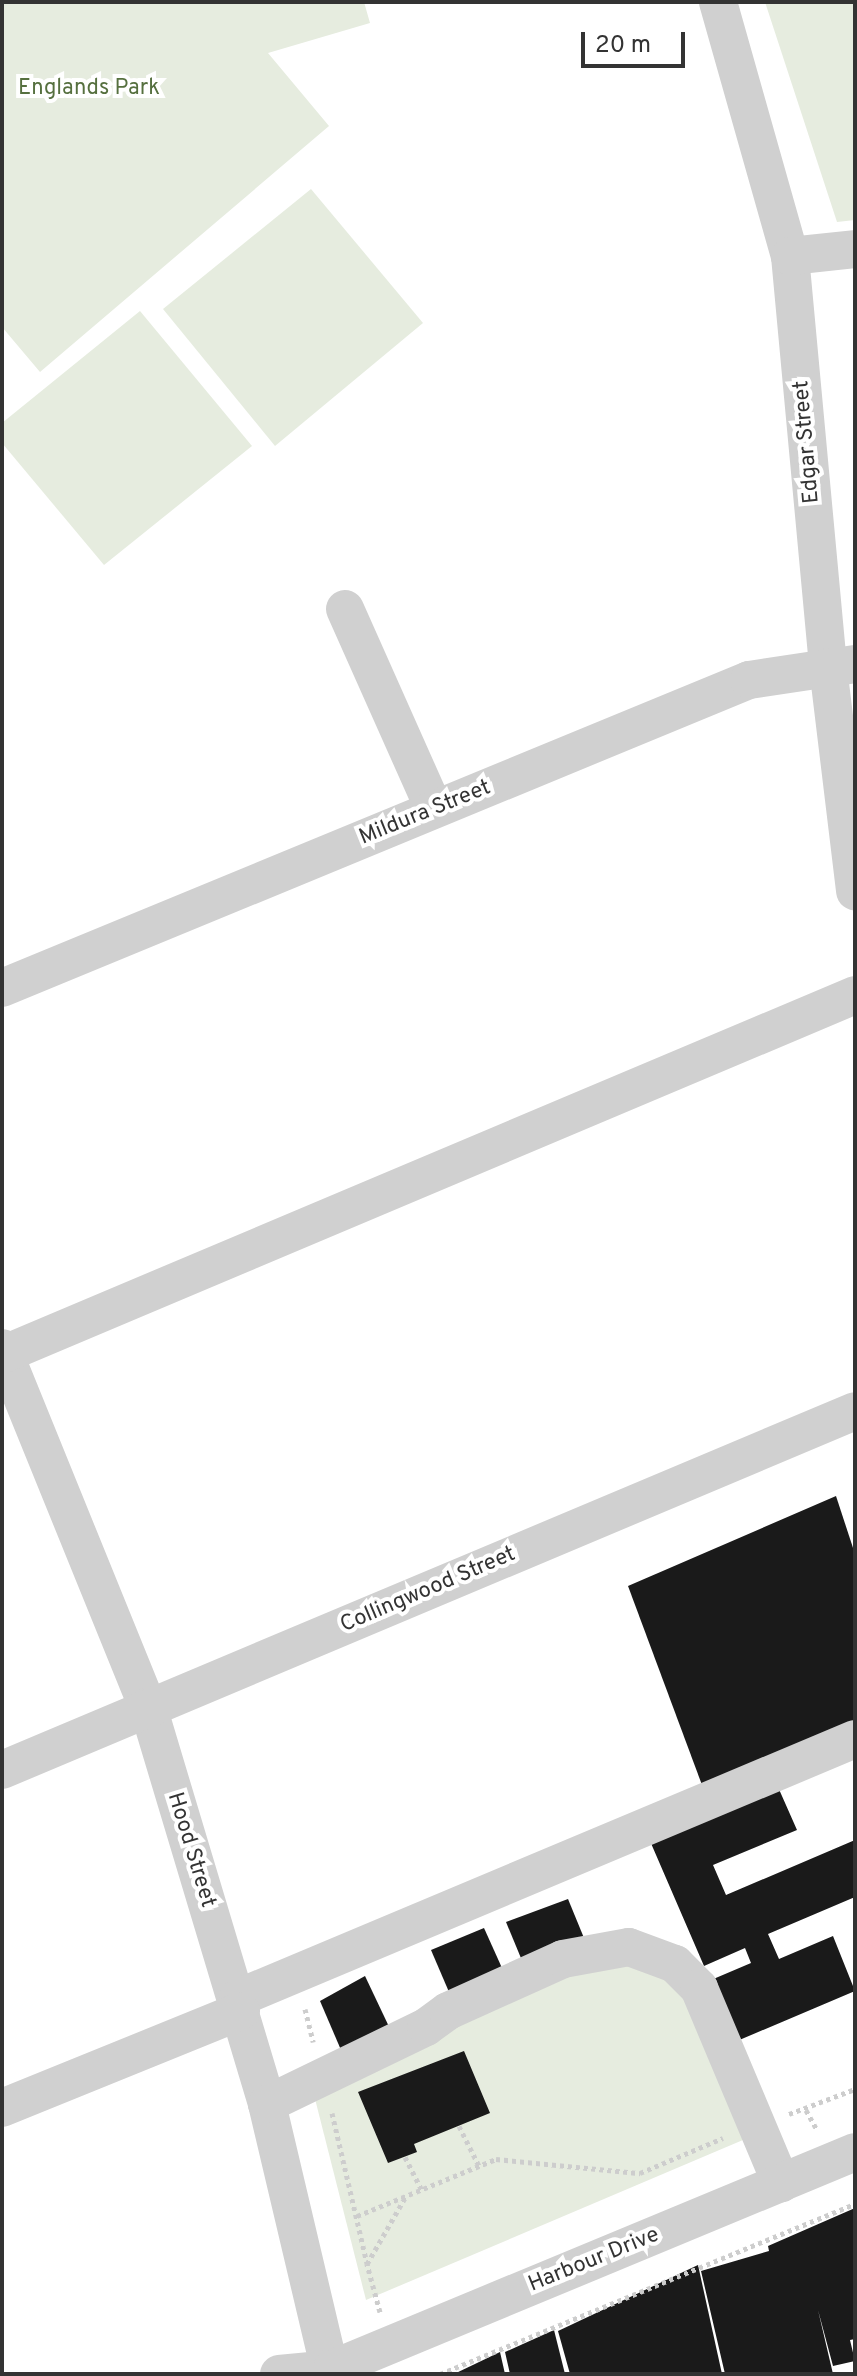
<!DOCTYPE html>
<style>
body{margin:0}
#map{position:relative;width:857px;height:2376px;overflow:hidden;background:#fff;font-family:Overpass,sans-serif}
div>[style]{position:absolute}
.green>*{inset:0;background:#e6ecdf}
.building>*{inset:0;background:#1a1a1a}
.path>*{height:5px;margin-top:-2.5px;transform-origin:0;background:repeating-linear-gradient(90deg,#cdcdcd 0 4px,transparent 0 8px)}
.minor>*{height:38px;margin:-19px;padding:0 19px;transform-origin:19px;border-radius:19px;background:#d0d0d0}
span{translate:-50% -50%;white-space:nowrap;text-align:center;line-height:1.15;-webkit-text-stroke:8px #fff;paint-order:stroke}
.park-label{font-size:22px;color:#56703f}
.street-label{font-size:22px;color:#333}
.frame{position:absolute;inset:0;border:4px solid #333;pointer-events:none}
.scale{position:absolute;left:581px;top:32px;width:104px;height:36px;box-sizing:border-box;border:4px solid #333;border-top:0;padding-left:10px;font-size:24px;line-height:28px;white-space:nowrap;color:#333;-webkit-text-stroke:6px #fff;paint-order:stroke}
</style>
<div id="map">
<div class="green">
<div style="clip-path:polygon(2px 2px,364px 2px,370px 23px,268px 53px,329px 126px,40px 372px,2px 327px)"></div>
<div style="clip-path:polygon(765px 2px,855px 2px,855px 220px,837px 222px)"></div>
<div style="clip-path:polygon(311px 189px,423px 323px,275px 446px,163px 309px)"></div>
<div style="clip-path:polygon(140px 311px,252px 446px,104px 565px,2px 443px,2px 423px)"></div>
<div style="clip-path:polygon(606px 1958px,673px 1977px,750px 2137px,366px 2300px,313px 2091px)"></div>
</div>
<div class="building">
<div style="clip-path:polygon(836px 1496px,855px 1554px,855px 1721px,702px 1785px,628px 1586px)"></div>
<div style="clip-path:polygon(778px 1787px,797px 1830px,713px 1865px,726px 1895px,855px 1840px,855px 1897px,768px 1934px,779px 1959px,833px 1936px,855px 1991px,737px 2041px,711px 1980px,751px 1963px,745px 1948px,704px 1966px,650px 1841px)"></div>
<div style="clip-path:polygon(568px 1899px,584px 1938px,523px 1963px,506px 1922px)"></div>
<div style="clip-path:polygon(484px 1928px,502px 1968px,449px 1992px,431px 1950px)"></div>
<div style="clip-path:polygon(365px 1976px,392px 2033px,344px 2057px,320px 2001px)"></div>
<div style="clip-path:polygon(464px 2051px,490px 2113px,414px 2144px,417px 2152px,388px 2163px,358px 2092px)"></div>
<div style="clip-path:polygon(855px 2208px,855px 2339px,850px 2340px,855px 2361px,833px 2366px,818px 2310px,833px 2374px,725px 2374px,701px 2271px,769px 2251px,768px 2246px)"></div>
<div style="clip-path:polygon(698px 2265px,722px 2374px,570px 2374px,558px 2331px)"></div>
<div style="clip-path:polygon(554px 2330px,565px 2374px,510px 2374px,505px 2352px)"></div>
<div style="clip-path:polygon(500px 2352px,505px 2374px,454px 2374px)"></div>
</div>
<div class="path">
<div style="left:305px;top:2009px;width:34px;rotate:76deg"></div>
<div style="left:806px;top:2110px;width:23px;rotate:61deg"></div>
<div style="left:332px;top:2113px;width:155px;rotate:76.9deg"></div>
<div style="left:789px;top:2114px;width:71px;rotate:-20.7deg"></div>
<div style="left:459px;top:2126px;width:45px;rotate:63.4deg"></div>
<div style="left:405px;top:2157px;width:38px;rotate:63deg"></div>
<div style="left:357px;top:2216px;width:150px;rotate:-22.3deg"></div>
<div style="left:496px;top:2159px;width:145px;rotate:5.6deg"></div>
<div style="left:640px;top:2173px;width:90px;rotate:-22.9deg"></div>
<div style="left:380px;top:2312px;width:50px;rotate:-105.2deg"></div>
<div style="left:367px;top:2264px;width:76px;rotate:-60.1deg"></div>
<div style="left:440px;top:2374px;width:448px;rotate:-22.3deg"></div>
</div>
<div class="minor">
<div style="left:718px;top:2px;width:264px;rotate:74.2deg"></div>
<div style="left:790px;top:256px;width:413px;rotate:84.7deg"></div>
<div style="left:828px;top:667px;width:226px;rotate:83.1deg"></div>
<div style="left:790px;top:256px;width:65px;rotate:-6.1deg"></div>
<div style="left:345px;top:609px;width:219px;rotate:66deg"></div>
<div style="left:2px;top:988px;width:808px;rotate:-22.41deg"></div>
<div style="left:749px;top:680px;width:107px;rotate:-8.6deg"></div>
<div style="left:2px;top:1348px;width:388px;rotate:67.9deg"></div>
<div style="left:148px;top:1707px;width:414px;rotate:73.3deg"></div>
<div style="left:267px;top:2104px;width:277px;rotate:76.7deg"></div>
<div style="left:2px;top:1355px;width:926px;rotate:-22.88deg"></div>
<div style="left:2px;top:1770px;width:925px;rotate:-22.82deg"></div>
<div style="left:238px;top:1998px;width:669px;rotate:-22.77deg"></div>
<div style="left:267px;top:2104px;width:177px;rotate:-25.8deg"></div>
<div style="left:426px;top:2027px;width:27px;rotate:-36deg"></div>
<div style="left:448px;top:2011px;width:126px;rotate:-24.3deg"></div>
<div style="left:563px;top:1959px;width:67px;rotate:-10.3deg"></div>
<div style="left:629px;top:1947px;width:49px;rotate:20.3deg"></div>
<div style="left:675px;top:1964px;width:34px;rotate:45deg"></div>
<div style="left:699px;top:1988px;width:212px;rotate:67.2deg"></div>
<div style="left:2px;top:2108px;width:258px;rotate:-22.1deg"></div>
<div style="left:279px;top:2374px;width:53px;rotate:-5.4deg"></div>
<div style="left:332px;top:2369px;width:566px;rotate:-22.53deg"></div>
</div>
<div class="park-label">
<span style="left:89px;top:89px">Englands Park</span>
</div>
<div class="street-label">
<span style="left:807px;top:442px;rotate:-95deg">Edgar Street</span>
<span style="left:425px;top:813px;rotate:-22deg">Mildura Street</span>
<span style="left:428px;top:1590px;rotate:-23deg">Collingwood Street</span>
<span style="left:191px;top:1850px;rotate:73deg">Hood Street</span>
<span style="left:594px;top:2260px;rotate:-22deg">Harbour Drive</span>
</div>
<div class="frame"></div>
<div class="scale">20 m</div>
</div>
